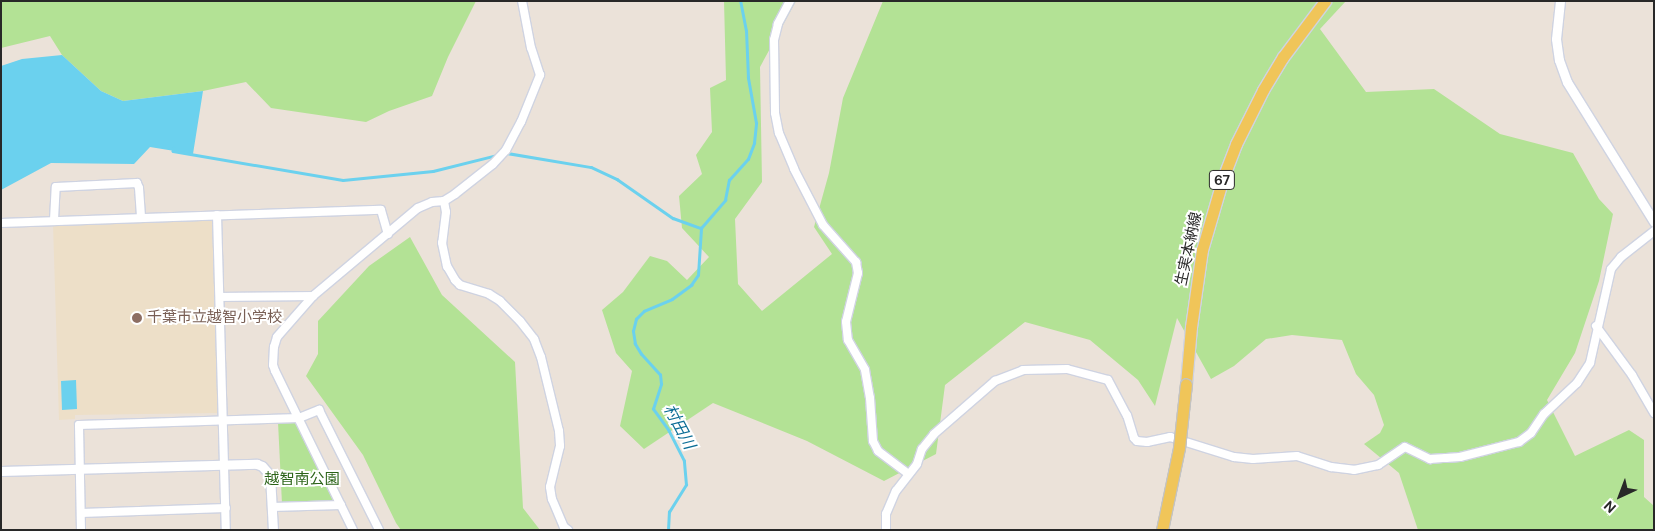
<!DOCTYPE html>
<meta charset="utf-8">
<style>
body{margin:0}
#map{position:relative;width:1655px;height:531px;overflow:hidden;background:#ebe2d9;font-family:"DM Sans","Noto Sans JP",sans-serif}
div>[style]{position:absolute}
.education>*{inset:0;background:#eddfc8}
.green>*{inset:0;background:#b3e295}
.water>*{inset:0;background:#6bd1ee}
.stream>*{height:2.5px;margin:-1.25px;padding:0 1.25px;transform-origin:1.25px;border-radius:1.25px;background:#6bd1ee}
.roads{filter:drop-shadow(1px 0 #cfd3e1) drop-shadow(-1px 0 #cfd3e1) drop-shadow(0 1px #cfd3e1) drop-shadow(0 -1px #cfd3e1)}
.minor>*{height:8px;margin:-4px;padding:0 4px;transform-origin:4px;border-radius:4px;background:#fff}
.tertiary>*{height:9px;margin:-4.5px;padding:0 4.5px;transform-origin:4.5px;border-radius:4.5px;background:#fff}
.primary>*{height:11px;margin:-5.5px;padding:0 5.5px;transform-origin:5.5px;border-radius:5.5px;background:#f0c559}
.bridges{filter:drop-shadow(1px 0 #c3c3c3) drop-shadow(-1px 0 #c3c3c3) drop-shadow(0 1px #c3c3c3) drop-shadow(0 -1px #c3c3c3)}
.primary-bridge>*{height:11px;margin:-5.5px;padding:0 5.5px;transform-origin:5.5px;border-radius:5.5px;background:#f0c559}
.dots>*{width:14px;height:14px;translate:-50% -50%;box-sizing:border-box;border:2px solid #fff;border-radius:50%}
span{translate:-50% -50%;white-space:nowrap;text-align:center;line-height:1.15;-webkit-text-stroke:4px #fff;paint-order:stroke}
.shield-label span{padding:1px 4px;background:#fff;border:1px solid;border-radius:4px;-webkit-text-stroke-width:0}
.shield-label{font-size:14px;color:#282828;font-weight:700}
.street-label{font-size:15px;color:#282828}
.education-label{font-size:15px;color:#785e54}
.left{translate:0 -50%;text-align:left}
.park-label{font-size:15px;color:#2c6419}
.water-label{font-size:16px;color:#0d6e96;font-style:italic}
.frame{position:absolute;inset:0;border:2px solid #282828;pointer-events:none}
.north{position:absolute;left:1595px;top:471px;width:50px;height:50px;-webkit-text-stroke:4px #fff;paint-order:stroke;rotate:223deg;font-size:14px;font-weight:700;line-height:20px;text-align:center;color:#282828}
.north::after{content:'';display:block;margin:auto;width:18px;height:22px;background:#282828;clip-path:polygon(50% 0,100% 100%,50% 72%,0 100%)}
</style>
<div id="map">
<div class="education">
<div style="clip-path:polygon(212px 219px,215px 221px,220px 413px,75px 415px,75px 419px,59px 420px,53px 224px)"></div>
</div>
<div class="green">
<div style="clip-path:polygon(1px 1px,476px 1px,448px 57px,432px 96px,389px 111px,366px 122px,271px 108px,246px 82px,203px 91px,123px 101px,101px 91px,62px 55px,50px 36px,1px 48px)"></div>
<div style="clip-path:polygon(724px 1px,796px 1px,760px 67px,762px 182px,735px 219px,738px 284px,762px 311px,832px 254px,814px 227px,829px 173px,843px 98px,883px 1px,1346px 1px,1320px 29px,1366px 92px,1434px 89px,1500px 134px,1573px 153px,1599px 199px,1613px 214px,1599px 281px,1575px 353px,1547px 400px,1575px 456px,1629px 430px,1644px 440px,1644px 497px,1654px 506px,1654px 530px,1418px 530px,1399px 473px,1364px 444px,1380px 433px,1384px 425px,1374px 395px,1356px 374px,1342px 340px,1292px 335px,1266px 339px,1234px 366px,1211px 379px,1177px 318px,1155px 406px,1138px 380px,1090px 340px,1025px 322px,945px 385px,936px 454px,884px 481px,807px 441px,713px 403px,644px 449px,620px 426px,632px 371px,616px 353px,602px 310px,623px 292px,650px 256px,667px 261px,687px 280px,709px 257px,682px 228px,679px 196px,702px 174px,696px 155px,712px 132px,710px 88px,726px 80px)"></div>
<div style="clip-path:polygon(410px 237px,442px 295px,515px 362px,523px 508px,540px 530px,401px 530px,396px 523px,363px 455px,306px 376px,318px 354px,318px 321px,369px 266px)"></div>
<div style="clip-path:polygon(295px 421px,299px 424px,336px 499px,332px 502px,282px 504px,278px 422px)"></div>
</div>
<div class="water">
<div style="clip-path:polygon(62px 55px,101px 91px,123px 101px,203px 91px,193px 154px,150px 147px,134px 164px,51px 163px,1px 190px,1px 66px,22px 59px)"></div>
<div style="clip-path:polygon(76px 380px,77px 409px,62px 410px,61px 381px)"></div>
</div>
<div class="stream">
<div style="left:174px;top:148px;width:3px;rotate:108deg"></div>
<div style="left:173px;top:151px;width:172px;rotate:9.7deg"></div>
<div style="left:343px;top:180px;width:90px;rotate:-5.7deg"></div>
<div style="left:433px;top:171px;width:66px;rotate:-14deg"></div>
<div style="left:507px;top:153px;width:85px;rotate:9.5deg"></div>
<div style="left:591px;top:167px;width:29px;rotate:25deg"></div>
<div style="left:617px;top:179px;width:68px;rotate:34.9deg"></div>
<div style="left:673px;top:218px;width:30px;rotate:20deg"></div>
<div style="left:668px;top:530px;width:18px;rotate:-87deg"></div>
<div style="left:669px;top:512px;width:32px;rotate:-58deg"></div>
<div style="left:686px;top:485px;width:24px;rotate:-95deg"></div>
<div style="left:684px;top:461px;width:34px;rotate:-117deg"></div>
<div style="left:669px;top:431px;width:27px;rotate:-126deg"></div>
<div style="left:653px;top:409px;width:26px;rotate:-72deg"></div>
<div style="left:661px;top:384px;width:9px;rotate:-96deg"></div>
<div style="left:660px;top:375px;width:28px;rotate:-132deg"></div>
<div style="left:641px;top:354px;width:12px;rotate:-121deg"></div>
<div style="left:635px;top:344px;width:13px;rotate:-99deg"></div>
<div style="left:633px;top:331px;width:12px;rotate:-76deg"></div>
<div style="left:636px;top:319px;width:11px;rotate:-45deg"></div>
<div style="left:644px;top:311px;width:30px;rotate:-23deg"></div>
<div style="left:672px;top:299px;width:24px;rotate:-36deg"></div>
<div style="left:691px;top:285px;width:12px;rotate:-55deg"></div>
<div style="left:698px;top:275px;width:47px;rotate:-86.3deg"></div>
<div style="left:701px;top:228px;width:37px;rotate:-49deg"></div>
<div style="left:725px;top:200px;width:20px;rotate:-79deg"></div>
<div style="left:729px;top:180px;width:28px;rotate:-48deg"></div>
<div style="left:748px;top:159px;width:17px;rotate:-69deg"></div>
<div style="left:754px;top:143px;width:20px;rotate:-84deg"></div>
<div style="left:756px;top:123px;width:46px;rotate:-100.1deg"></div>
<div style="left:748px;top:78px;width:47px;rotate:-92.4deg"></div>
<div style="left:746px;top:31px;width:31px;rotate:-101deg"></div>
</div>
<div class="roads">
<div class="minor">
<div style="left:790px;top:1px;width:26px;rotate:118deg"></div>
<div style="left:778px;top:24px;width:16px;rotate:104deg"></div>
<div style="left:774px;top:40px;width:73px;rotate:89.2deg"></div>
<div style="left:775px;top:113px;width:20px;rotate:79deg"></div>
<div style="left:779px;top:133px;width:39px;rotate:67deg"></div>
<div style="left:794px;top:169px;width:63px;rotate:62.6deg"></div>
<div style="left:823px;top:225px;width:50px;rotate:48.3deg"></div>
<div style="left:856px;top:262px;width:11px;rotate:80deg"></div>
<div style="left:858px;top:273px;width:50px;rotate:103.8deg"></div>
<div style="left:846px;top:322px;width:18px;rotate:84deg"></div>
<div style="left:848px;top:340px;width:34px;rotate:60deg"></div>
<div style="left:865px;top:370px;width:28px;rotate:80deg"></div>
<div style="left:870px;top:398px;width:43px;rotate:86deg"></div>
<div style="left:873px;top:441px;width:11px;rotate:63deg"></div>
<div style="left:878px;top:451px;width:38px;rotate:37deg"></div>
<div style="left:444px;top:201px;width:11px;rotate:80deg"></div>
<div style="left:446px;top:212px;width:31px;rotate:97deg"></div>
<div style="left:442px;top:243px;width:24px;rotate:78deg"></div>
<div style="left:447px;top:266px;width:16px;rotate:60deg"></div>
<div style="left:455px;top:280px;width:7px;rotate:45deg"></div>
<div style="left:460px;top:285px;width:30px;rotate:17deg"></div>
<div style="left:489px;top:294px;width:13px;rotate:32deg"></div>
<div style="left:500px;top:301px;width:28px;rotate:45deg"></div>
<div style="left:520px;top:321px;width:23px;rotate:52deg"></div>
<div style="left:534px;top:339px;width:19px;rotate:69deg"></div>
<div style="left:541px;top:357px;width:76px;rotate:76.3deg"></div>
<div style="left:559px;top:431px;width:15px;rotate:86deg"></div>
<div style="left:560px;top:446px;width:42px;rotate:103.7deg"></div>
<div style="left:550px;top:487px;width:12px;rotate:81deg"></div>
<div style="left:552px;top:499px;width:30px;rotate:67deg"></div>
<div style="left:564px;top:527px;width:5px;rotate:37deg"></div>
<div style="left:217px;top:215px;width:315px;rotate:88.4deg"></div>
<div style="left:54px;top:220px;width:33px;rotate:-87deg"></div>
<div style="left:56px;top:187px;width:81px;rotate:-2.8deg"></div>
<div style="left:137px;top:183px;width:5px;rotate:68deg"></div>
<div style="left:139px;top:188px;width:30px;rotate:86deg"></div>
<div style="left:1px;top:223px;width:380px;rotate:-2deg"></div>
<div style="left:381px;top:210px;width:25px;rotate:74deg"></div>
<div style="left:220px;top:297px;width:93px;rotate:-0.6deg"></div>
<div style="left:1596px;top:326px;width:61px;rotate:53.7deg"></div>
<div style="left:1632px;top:375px;width:44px;rotate:59.9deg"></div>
<div style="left:272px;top:507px;width:69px;rotate:-1.7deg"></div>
<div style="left:81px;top:513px;width:145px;rotate:-2deg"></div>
<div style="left:81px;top:530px;width:105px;rotate:-91.1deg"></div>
<div style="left:79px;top:425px;width:220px;rotate:-1.8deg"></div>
<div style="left:299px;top:418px;width:22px;rotate:-22deg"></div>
<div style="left:319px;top:410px;width:134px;rotate:63.4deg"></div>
<div style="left:353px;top:530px;width:177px;rotate:-116.1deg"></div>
<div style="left:275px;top:371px;width:6px;rotate:-108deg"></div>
<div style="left:273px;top:365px;width:18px;rotate:-87deg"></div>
<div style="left:274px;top:347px;width:10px;rotate:-73deg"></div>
<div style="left:277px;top:337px;width:55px;rotate:-48.7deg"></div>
<div style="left:313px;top:296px;width:137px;rotate:-40deg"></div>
<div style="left:418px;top:208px;width:15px;rotate:-23deg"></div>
<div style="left:432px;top:202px;width:12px;rotate:-5deg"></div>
<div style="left:444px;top:201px;width:13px;rotate:-32deg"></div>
<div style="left:455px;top:194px;width:48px;rotate:-38.3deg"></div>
<div style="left:493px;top:164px;width:19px;rotate:-47deg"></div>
<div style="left:506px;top:150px;width:32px;rotate:-62deg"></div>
<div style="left:521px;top:122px;width:51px;rotate:-68deg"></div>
<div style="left:540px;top:75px;width:28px;rotate:-108deg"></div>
<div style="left:531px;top:48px;width:48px;rotate:-100.8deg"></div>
<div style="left:886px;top:530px;width:16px;rotate:-90deg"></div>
<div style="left:886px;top:514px;width:25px;rotate:-67deg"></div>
<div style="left:896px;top:491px;width:34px;rotate:-52deg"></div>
<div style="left:917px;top:464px;width:16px;rotate:-72deg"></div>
<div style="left:922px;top:449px;width:19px;rotate:-51deg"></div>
<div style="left:934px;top:434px;width:81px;rotate:-41deg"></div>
<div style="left:995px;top:381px;width:30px;rotate:-21deg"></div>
<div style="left:1023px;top:370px;width:44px;rotate:-1.3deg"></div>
<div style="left:1067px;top:369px;width:42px;rotate:15deg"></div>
<div style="left:1108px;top:380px;width:40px;rotate:62deg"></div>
<div style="left:1127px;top:415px;width:24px;rotate:73deg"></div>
<div style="left:1134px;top:438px;width:4px;rotate:45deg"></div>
<div style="left:1137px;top:441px;width:10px;rotate:6deg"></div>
<div style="left:1147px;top:442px;width:24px;rotate:-12deg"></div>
<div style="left:1170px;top:437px;width:67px;rotate:17.4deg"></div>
<div style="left:1234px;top:457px;width:19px;rotate:6deg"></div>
<div style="left:1253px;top:459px;width:44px;rotate:-3.9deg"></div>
<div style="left:1297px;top:456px;width:36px;rotate:18deg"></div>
<div style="left:1331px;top:467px;width:23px;rotate:7deg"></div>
<div style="left:1354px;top:470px;width:25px;rotate:-12deg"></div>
<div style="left:1378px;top:465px;width:32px;rotate:-34deg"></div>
<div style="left:1405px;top:447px;width:28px;rotate:26deg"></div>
<div style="left:1430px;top:459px;width:16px;rotate:-4deg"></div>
<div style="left:1446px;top:458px;width:14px;rotate:-4deg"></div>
<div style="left:1460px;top:457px;width:61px;rotate:-14.3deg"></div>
<div style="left:1519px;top:442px;width:15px;rotate:-37deg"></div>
<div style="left:1531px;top:433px;width:23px;rotate:-56deg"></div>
<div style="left:1544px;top:414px;width:45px;rotate:-43.2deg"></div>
<div style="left:1577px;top:383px;width:24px;rotate:-57deg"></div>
<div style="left:1590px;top:363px;width:96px;rotate:-77.4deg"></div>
<div style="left:1611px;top:269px;width:16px;rotate:-50deg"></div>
<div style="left:1621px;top:257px;width:42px;rotate:-38.2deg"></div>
</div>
<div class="tertiary">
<div style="left:1560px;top:1px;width:38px;rotate:96deg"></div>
<div style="left:1556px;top:39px;width:21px;rotate:82deg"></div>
<div style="left:1559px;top:60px;width:23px;rotate:70deg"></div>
<div style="left:1567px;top:82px;width:165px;rotate:58.1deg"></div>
<div style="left:1px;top:471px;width:256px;rotate:-1.6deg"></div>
<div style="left:257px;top:464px;width:5px;rotate:22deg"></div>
<div style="left:262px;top:466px;width:12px;rotate:48deg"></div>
<div style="left:270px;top:475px;width:55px;rotate:86.9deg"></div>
</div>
<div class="primary">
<div style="left:1186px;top:384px;width:57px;rotate:-85deg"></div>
<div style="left:1191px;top:327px;width:78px;rotate:-81.9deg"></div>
<div style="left:1202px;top:250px;width:75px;rotate:-73.7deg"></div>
<div style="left:1223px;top:178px;width:36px;rotate:-69deg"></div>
<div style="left:1236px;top:144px;width:60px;rotate:-63.4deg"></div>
<div style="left:1263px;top:90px;width:39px;rotate:-59deg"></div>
<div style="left:1283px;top:57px;width:70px;rotate:-53.1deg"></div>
</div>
</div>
<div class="bridges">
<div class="primary-bridge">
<div style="left:1162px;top:530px;width:84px;rotate:-78.3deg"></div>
<div style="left:1179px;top:448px;width:64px;rotate:-83.8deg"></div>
</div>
</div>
<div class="dots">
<div style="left:137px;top:318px;background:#8d6e63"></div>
</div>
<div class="shield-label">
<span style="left:1222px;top:180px">67</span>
</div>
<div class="street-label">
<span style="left:1189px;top:249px;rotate:-78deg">生実本納線</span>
</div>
<div class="education-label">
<span class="left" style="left:147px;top:318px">千葉市立越智小学校</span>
</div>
<div class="park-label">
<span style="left:302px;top:480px">越智南公園</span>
</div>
<div class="water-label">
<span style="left:679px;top:427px;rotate:62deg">村田川</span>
</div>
<div class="frame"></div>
<div class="north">N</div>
</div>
